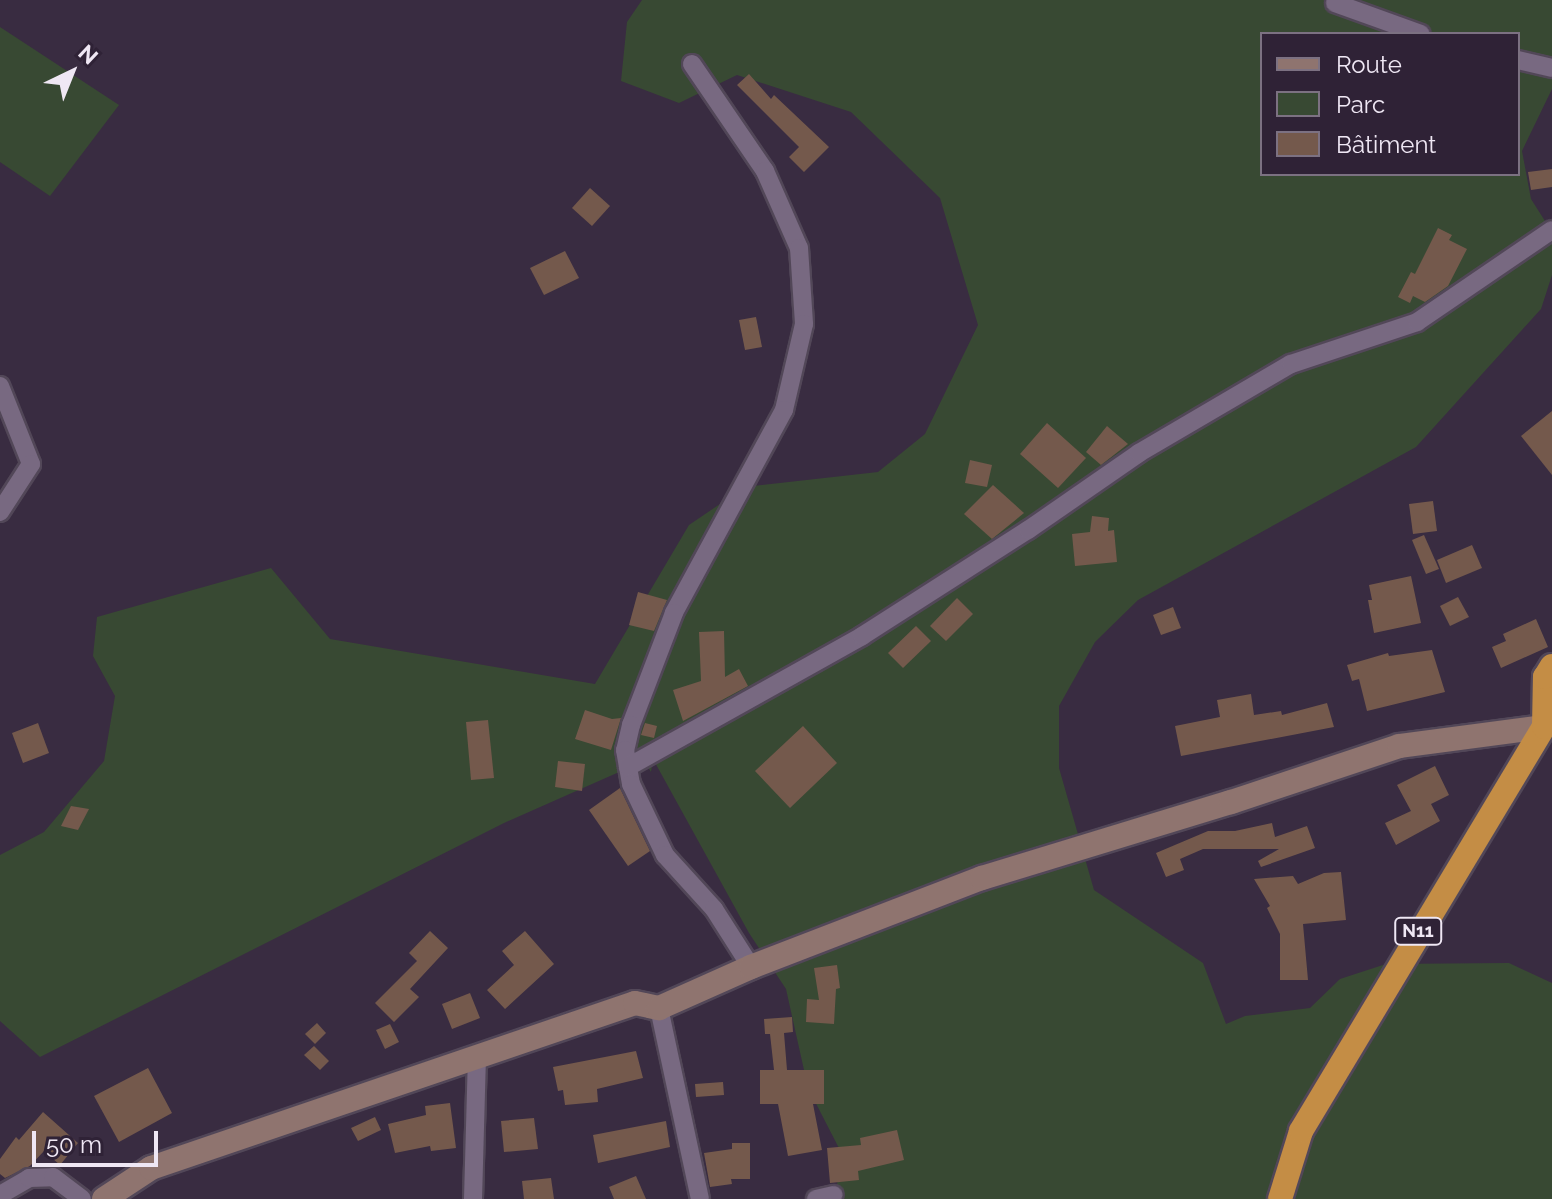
<!DOCTYPE html>
<meta charset="utf-8">
<style>
body{margin:0}
#map{position:relative;width:1552px;height:1199px;overflow:hidden;background:#392c41;font-family:Raleway,sans-serif}
div>[style]{position:absolute}
.green>*{inset:0;background:#384933}
.building>*{inset:0;background:#74594c}
.roads{filter:drop-shadow(2px 0 #524758) drop-shadow(-2px 0 #524758) drop-shadow(0 2px #524758) drop-shadow(0 -2px #524758)}
.street>*{height:18px;margin:-9px;padding:0 9px;transform-origin:9px;border-radius:9px;background:#786981}
.secondary>*{height:24px;margin:-12px;padding:0 12px;transform-origin:12px;border-radius:12px;background:#8f746f}
.highway>*{height:24px;margin:-12px;padding:0 12px;transform-origin:12px;border-radius:12px;background:#c48d45}
span{translate:-50% -50%;white-space:nowrap;text-align:center;line-height:1.15;-webkit-text-stroke:7px #2f2236;paint-order:stroke}
.shield-label span{padding:2px 6px;background:#2f2236;border:2px solid;border-radius:6px;-webkit-text-stroke-width:0}
.shield-label{font-size:18px;color:#efe7f4;font-weight:700}
.legend{position:absolute;left:1260px;top:32px;width:260px;height:144px;box-sizing:border-box;background:#2f2236;border:2px solid #7c7182;margin:0;padding:10px 14px;list-style:none;font-size:24px;color:#efe7f4}
.legend li{display:flex;align-items:center;gap:16px;height:40px}
.legend b{width:40px;border:2px solid #7c7182}
.north{position:absolute;left:32px;top:32px;width:80px;height:80px;-webkit-text-stroke:6px #2f2236;paint-order:stroke;rotate:43deg;font-size:22px;font-weight:700;line-height:32px;text-align:center;color:#efe7f4}
.north::after{content:'';display:block;margin:auto;width:28px;height:36px;background:#efe7f4;clip-path:polygon(50% 0,100% 100%,50% 72%,0 100%)}
.scale{position:absolute;left:32px;top:1131px;width:126px;height:36px;box-sizing:border-box;border:4px solid #efe7f4;border-top:0;padding-left:10px;font-size:24px;line-height:28px;white-space:nowrap;color:#efe7f4;-webkit-text-stroke:6px #2f2236;paint-order:stroke}
</style>
<div id="map">
<div class="green">
<div style="clip-path:polygon(evenodd,642px 0,1552px 0,1552px 89px,1522px 151px,1531px 199px,1552px 232px,1552px 275px,1541px 309px,1416px 447px,1138px 600px,1095px 642px,1059px 706px,1059px 768px,1094px 890px,1203px 963px,1226px 1024px,1245px 1016px,1310px 1008px,1340px 979px,1386px 964px,1509px 963px,1552px 983px,1552px 1199px,834px 1199px,843px 1156px,808px 1088px,786px 989px,749px 933px,653px 759px,651px 772px,644px 761px,504px 823px,40px 1057px,0 1021px,0 855px,44px 832px,104px 761px,115px 696px,93px 656px,97px 617px,271px 568px,330px 639px,595px 684px,689px 525px,745px 487px,878px 472px,925px 434px,978px 325px,940px 198px,851px 112px,737px 75px,679px 103px,621px 81px,627px 22px,642px 0,1262px 34px,1518px 34px,1518px 174px,1262px 174px,1262px 34px)"></div>
<div style="clip-path:polygon(0 27px,119px 105px,50px 196px,0 162px)"></div>
</div>
<div class="building">
<div style="clip-path:polygon(749px 74px,771px 99px,774px 95px,829px 147px,804px 172px,789px 157px,799px 147px,737px 85px)"></div>
<div style="clip-path:polygon(1552px 169px,1552px 187px,1531px 190px,1528px 172px)"></div>
<div style="clip-path:polygon(590px 188px,610px 206px,592px 226px,572px 208px)"></div>
<div style="clip-path:polygon(1438px 228px,1452px 235px,1449px 240px,1467px 249px,1448px 286px,1425px 302px,1413px 296px,1410px 303px,1398px 297px,1411px 272px,1415px 274px)"></div>
<div style="clip-path:polygon(565px 251px,579px 278px,544px 295px,530px 268px)"></div>
<div style="clip-path:polygon(756px 317px,762px 347px,745px 350px,739px 320px)"></div>
<div style="clip-path:polygon(1552px 411px,1552px 475px,1521px 436px)"></div>
<div style="clip-path:polygon(1047px 423px,1086px 458px,1058px 488px,1020px 454px)"></div>
<div style="clip-path:polygon(1107px 426px,1128px 444px,1101px 465px,1086px 452px)"></div>
<div style="clip-path:polygon(970px 460px,992px 465px,987px 487px,965px 483px)"></div>
<div style="clip-path:polygon(993px 485px,1024px 513px,992px 539px,964px 514px)"></div>
<div style="clip-path:polygon(1433px 501px,1437px 531px,1413px 534px,1409px 504px)"></div>
<div style="clip-path:polygon(1092px 516px,1109px 518px,1108px 531px,1114px 530px,1117px 562px,1075px 566px,1072px 534px,1090px 532px)"></div>
<div style="clip-path:polygon(1424px 535px,1439px 569px,1426px 574px,1412px 540px)"></div>
<div style="clip-path:polygon(1472px 545px,1482px 568px,1446px 583px,1437px 560px)"></div>
<div style="clip-path:polygon(1411px 576px,1421px 623px,1374px 633px,1368px 600px,1372px 600px,1369px 585px)"></div>
<div style="clip-path:polygon(638px 592px,667px 600px,654px 631px,629px 625px)"></div>
<div style="clip-path:polygon(1458px 597px,1469px 617px,1450px 626px,1440px 606px)"></div>
<div style="clip-path:polygon(957px 598px,973px 614px,946px 641px,930px 626px)"></div>
<div style="clip-path:polygon(1173px 607px,1181px 628px,1161px 635px,1153px 615px)"></div>
<div style="clip-path:polygon(1536px 619px,1548px 647px,1501px 668px,1492px 647px,1506px 641px,1503px 634px)"></div>
<div style="clip-path:polygon(916px 626px,931px 641px,903px 668px,888px 653px)"></div>
<div style="clip-path:polygon(724px 631px,725px 677px,739px 669px,748px 686px,683px 721px,673px 690px,701px 681px,699px 632px)"></div>
<div style="clip-path:polygon(1432px 650px,1445px 692px,1367px 711px,1359px 679px,1352px 681px,1347px 665px,1388px 653px,1389px 656px)"></div>
<div style="clip-path:polygon(1251px 694px,1254px 715px,1281px 711px,1282px 715px,1327px 703px,1334px 727px,1181px 756px,1175px 726px,1220px 717px,1217px 700px)"></div>
<div style="clip-path:polygon(585px 710px,612px 719px,621px 718px,611px 750px,575px 739px)"></div>
<div style="clip-path:polygon(488px 720px,494px 778px,471px 780px,466px 722px)"></div>
<div style="clip-path:polygon(38px 723px,49px 753px,23px 763px,12px 733px)"></div>
<div style="clip-path:polygon(645px 723px,657px 726px,654px 738px,641px 735px)"></div>
<div style="clip-path:polygon(803px 726px,837px 763px,790px 808px,755px 771px)"></div>
<div style="clip-path:polygon(558px 761px,585px 764px,582px 791px,555px 787px)"></div>
<div style="clip-path:polygon(1435px 766px,1449px 795px,1431px 804px,1440px 821px,1396px 845px,1385px 823px,1411px 811px,1397px 785px)"></div>
<div style="clip-path:polygon(620px 788px,650px 851px,628px 866px,589px 810px)"></div>
<div style="clip-path:polygon(71px 806px,89px 809px,78px 830px,61px 826px)"></div>
<div style="clip-path:polygon(1272px 823px,1275px 837px,1307px 826px,1315px 848px,1261px 867px,1258px 861px,1279px 849px,1203px 849px,1180px 859px,1184px 870px,1166px 877px,1156px 853px,1208px 831px,1235px 831px)"></div>
<div style="clip-path:polygon(1341px 872px,1346px 920px,1303px 924px,1308px 980px,1280px 980px,1280px 934px,1267px 908px,1270px 906px,1254px 879px,1293px 876px,1298px 884px,1324px 873px)"></div>
<div style="clip-path:polygon(430px 931px,448px 948px,410px 989px,419px 997px,394px 1022px,375px 1003px,417px 961px,409px 953px)"></div>
<div style="clip-path:polygon(525px 931px,554px 964px,505px 1009px,487px 990px,514px 965px,502px 951px)"></div>
<div style="clip-path:polygon(837px 965px,840px 988px,836px 989px,834px 1024px,806px 1022px,807px 999px,819px 1000px,814px 968px)"></div>
<div style="clip-path:polygon(470px 993px,480px 1018px,452px 1029px,442px 1004px)"></div>
<div style="clip-path:polygon(792px 1017px,793px 1032px,784px 1033px,787px 1070px,824px 1070px,824px 1104px,813px 1104px,822px 1150px,788px 1156px,778px 1104px,760px 1104px,760px 1070px,774px 1070px,770px 1034px,765px 1034px,764px 1019px)"></div>
<div style="clip-path:polygon(317px 1023px,326px 1033px,315px 1044px,305px 1034px)"></div>
<div style="clip-path:polygon(390px 1024px,399px 1042px,385px 1049px,376px 1030px)"></div>
<div style="clip-path:polygon(314px 1046px,329px 1061px,320px 1070px,304px 1055px)"></div>
<div style="clip-path:polygon(636px 1051px,643px 1078px,597px 1089px,598px 1102px,565px 1105px,563px 1090px,558px 1091px,553px 1067px)"></div>
<div style="clip-path:polygon(148px 1068px,172px 1113px,119px 1142px,94px 1096px)"></div>
<div style="clip-path:polygon(723px 1082px,724px 1095px,696px 1097px,695px 1084px)"></div>
<div style="clip-path:polygon(450px 1103px,456px 1148px,431px 1151px,430px 1146px,395px 1153px,388px 1124px,426px 1115px,425px 1106px)"></div>
<div style="clip-path:polygon(43px 1112px,78px 1143px,60px 1165px,44px 1151px,30px 1166px,5px 1178px,0 1174px,0 1159px,16px 1137px,19px 1140px)"></div>
<div style="clip-path:polygon(375px 1117px,381px 1130px,358px 1141px,351px 1128px)"></div>
<div style="clip-path:polygon(534px 1118px,538px 1149px,504px 1152px,501px 1121px)"></div>
<div style="clip-path:polygon(666px 1121px,670px 1147px,598px 1163px,593px 1135px)"></div>
<div style="clip-path:polygon(897px 1130px,904px 1160px,858px 1171px,859px 1180px,830px 1183px,827px 1148px,861px 1145px,860px 1138px)"></div>
<div style="clip-path:polygon(732px 1143px,750px 1143px,750px 1179px,731px 1179px,732px 1184px,710px 1187px,704px 1153px,732px 1149px)"></div>
<div style="clip-path:polygon(636px 1176px,646px 1199px,614px 1199px,609px 1187px)"></div>
<div style="clip-path:polygon(551px 1178px,554px 1199px,524px 1199px,522px 1181px)"></div>
</div>
<div class="roads">
<div class="street">
<div style="left:1335px;top:3px;width:91px;rotate:19.8deg"></div>
<div style="left:1518px;top:60px;width:35px;rotate:13deg"></div>
<div style="left:692px;top:64px;width:130px;rotate:55.7deg"></div>
<div style="left:765px;top:171px;width:84px;rotate:66.2deg"></div>
<div style="left:799px;top:248px;width:76px;rotate:86.2deg"></div>
<div style="left:804px;top:324px;width:88px;rotate:103.1deg"></div>
<div style="left:784px;top:410px;width:231px;rotate:118.5deg"></div>
<div style="left:674px;top:613px;width:120px;rotate:111deg"></div>
<div style="left:631px;top:725px;width:26px;rotate:103deg"></div>
<div style="left:625px;top:750px;width:35px;rotate:80deg"></div>
<div style="left:631px;top:784px;width:79px;rotate:64.4deg"></div>
<div style="left:665px;top:855px;width:73px;rotate:47.8deg"></div>
<div style="left:714px;top:909px;width:69px;rotate:57.5deg"></div>
<div style="left:0;top:386px;width:84px;rotate:68.3deg"></div>
<div style="left:31px;top:464px;width:57px;rotate:122.9deg"></div>
<div style="left:628px;top:767px;width:268px;rotate:-29.2deg"></div>
<div style="left:862px;top:636px;width:197px;rotate:-32.6deg"></div>
<div style="left:1028px;top:530px;width:135px;rotate:-34.7deg"></div>
<div style="left:1139px;top:453px;width:176px;rotate:-30.4deg"></div>
<div style="left:1291px;top:364px;width:133px;rotate:-18.4deg"></div>
<div style="left:1417px;top:322px;width:163px;rotate:-34.3deg"></div>
<div style="left:659px;top:1008px;width:195px;rotate:77.9deg"></div>
<div style="left:0;top:1195px;width:34px;rotate:-30deg"></div>
<div style="left:29px;top:1178px;width:24px;rotate:-2deg"></div>
<div style="left:53px;top:1177px;width:36px;rotate:37deg"></div>
<div style="left:473px;top:1199px;width:141px;rotate:-88.4deg"></div>
<div style="left:816px;top:1199px;width:18px;rotate:-13deg"></div>
</div>
<div class="secondary">
<div style="left:104px;top:1199px;width:56px;rotate:-33.4deg"></div>
<div style="left:151px;top:1168px;width:511px;rotate:-18.82deg"></div>
<div style="left:635px;top:1003px;width:25px;rotate:12deg"></div>
<div style="left:659px;top:1008px;width:101px;rotate:-24deg"></div>
<div style="left:751px;top:967px;width:248px;rotate:-21.1deg"></div>
<div style="left:982px;top:878px;width:260px;rotate:-17deg"></div>
<div style="left:1231px;top:802px;width:177px;rotate:-18.4deg"></div>
<div style="left:1399px;top:746px;width:146px;rotate:-7.5deg"></div>
</div>
<div class="highway">
<div style="left:1280px;top:1199px;width:71px;rotate:-72.8deg"></div>
<div style="left:1301px;top:1131px;width:471px;rotate:-59deg"></div>
<div style="left:1544px;top:727px;width:50px;rotate:-88.9deg"></div>
<div style="left:1545px;top:677px;width:13px;rotate:-58deg"></div>
</div>
</div>
<div class="shield-label">
<span style="left:1418px;top:931px">N11</span>
</div>
<ul class="legend">
<li><b style="height:10px;background:#8f746f"></b>Route</li>
<li><b style="height:22px;background:#384933"></b>Parc</li>
<li><b style="height:22px;background:#74594c"></b>Bâtiment</li>
</ul>
<div class="north">N</div>
<div class="scale">50 m</div>
</div>
